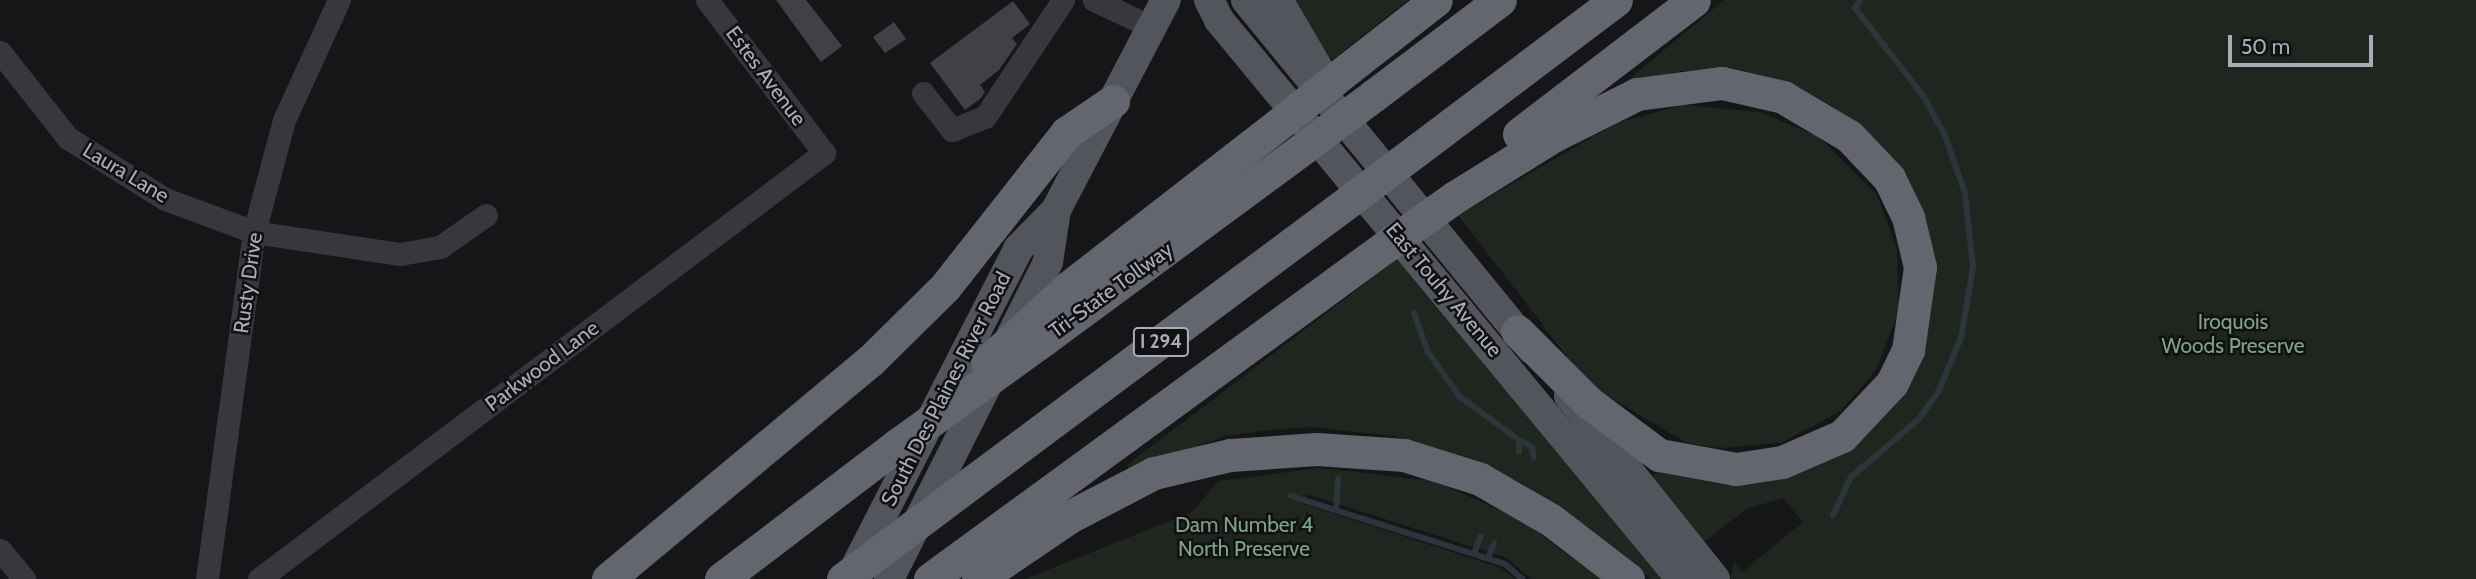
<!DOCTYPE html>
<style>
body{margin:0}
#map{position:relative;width:2476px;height:579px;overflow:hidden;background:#161618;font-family:Cabin,sans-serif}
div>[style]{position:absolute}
.green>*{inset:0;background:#1e261f}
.stream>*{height:6px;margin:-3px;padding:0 3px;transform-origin:3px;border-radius:3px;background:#2c353c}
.building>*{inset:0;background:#404145}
.minor>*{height:23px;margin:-11.5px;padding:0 11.5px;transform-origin:11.5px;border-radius:11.5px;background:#37383d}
.major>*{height:30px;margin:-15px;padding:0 15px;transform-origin:15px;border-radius:15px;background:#53555c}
.highway>*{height:33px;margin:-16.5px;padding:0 16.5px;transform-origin:16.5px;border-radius:16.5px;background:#63666e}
.highway-bridge>*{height:33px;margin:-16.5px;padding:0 16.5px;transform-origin:16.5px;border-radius:16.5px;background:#63666e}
span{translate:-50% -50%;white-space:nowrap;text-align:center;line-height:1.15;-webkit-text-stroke:5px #111113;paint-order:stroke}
.shield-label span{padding:2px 5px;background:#111113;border:2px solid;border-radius:5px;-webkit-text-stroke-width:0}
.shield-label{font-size:19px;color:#a8adb8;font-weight:700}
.street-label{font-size:21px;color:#a8adb8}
.park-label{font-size:21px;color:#7fa381}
.scale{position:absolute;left:2228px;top:35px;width:145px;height:32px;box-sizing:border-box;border:4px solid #a8adb8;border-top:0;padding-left:9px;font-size:21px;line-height:24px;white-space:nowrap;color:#a8adb8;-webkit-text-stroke:5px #111113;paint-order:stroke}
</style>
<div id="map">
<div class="green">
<div style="clip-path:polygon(1289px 0,1408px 0,1332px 60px)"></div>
<div style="clip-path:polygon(1724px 0,2476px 0,2476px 579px,1730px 579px,1734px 562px,1742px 572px,1803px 522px,1783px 498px,1747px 509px,1701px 544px,1649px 479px,1662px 468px,1818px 463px,1931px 303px,1862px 128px,1830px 105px,1787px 85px,1732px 73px,1681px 71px,1622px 85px)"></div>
<div style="clip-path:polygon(1682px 105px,1760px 112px,1819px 137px,1877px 195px,1897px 248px,1899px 311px,1876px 370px,1841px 411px,1781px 443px,1720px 448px,1687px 443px,1589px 385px,1458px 215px,1617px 123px)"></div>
<div style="clip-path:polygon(1400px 257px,1665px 579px,1651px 579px,1529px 487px,1486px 465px,1394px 436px,1312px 427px,1269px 430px,1226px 436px,1129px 470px,1127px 465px)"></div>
<div style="clip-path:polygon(1319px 468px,1435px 481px,1521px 520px,1601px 579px,1531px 579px,1507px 558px,1307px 494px,1304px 504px,1501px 568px,1515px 579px,1025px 579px,1192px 512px,1218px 481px)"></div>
</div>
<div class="stream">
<div style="left:1414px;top:313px;width:41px;rotate:70.3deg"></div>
<div style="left:1428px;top:352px;width:54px;rotate:54.8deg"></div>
<div style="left:1459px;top:396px;width:74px;rotate:36.3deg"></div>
<div style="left:1519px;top:440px;width:12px;rotate:90deg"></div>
<div style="left:1519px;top:440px;width:15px;rotate:28deg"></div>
<div style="left:1532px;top:447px;width:11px;rotate:80deg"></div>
<div style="left:1291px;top:496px;width:225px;rotate:17.6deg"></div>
<div style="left:1505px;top:564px;width:23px;rotate:41deg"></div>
<div style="left:1336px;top:510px;width:31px;rotate:-86deg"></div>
<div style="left:1833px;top:515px;width:42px;rotate:-64.7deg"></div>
<div style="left:1851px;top:477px;width:89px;rotate:-40.5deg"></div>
<div style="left:1919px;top:419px;width:35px;rotate:-55deg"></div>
<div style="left:1939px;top:390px;width:56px;rotate:-67.1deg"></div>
<div style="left:1961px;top:338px;width:72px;rotate:-80.4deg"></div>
<div style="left:1973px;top:267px;width:74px;rotate:-96.2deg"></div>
<div style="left:1965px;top:193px;width:60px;rotate:-109.3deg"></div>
<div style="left:1945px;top:136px;width:44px;rotate:-118.3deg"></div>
<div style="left:1924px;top:97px;width:113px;rotate:-127.8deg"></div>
<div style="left:1855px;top:8px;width:9px;rotate:-58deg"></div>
<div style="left:1474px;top:554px;width:19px;rotate:-69deg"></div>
<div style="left:1488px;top:558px;width:16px;rotate:-68deg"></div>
</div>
<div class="building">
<div style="clip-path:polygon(776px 0,806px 0,842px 46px,821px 62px)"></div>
<div style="clip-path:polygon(1013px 1px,1030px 24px,1012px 38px,1017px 44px,999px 70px,980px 85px,985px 92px,980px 99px,965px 110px,930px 63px)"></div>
<div style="clip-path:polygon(894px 22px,906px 39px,885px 53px,873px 37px)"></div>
</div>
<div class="minor">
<div style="left:1094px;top:0;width:64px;rotate:25deg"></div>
<div style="left:0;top:52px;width:110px;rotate:51.7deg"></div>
<div style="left:68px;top:138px;width:115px;rotate:32.2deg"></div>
<div style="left:165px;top:199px;width:95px;rotate:20.3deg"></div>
<div style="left:254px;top:232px;width:148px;rotate:8.6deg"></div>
<div style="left:400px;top:254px;width:41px;rotate:-9.9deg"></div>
<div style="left:440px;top:247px;width:56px;rotate:-34.8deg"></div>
<div style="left:923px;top:93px;width:47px;rotate:51.9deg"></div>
<div style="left:952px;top:130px;width:35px;rotate:-22deg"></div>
<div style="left:985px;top:117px;width:141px;rotate:-56.3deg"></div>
<div style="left:0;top:550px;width:38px;rotate:50deg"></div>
<div style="left:207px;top:579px;width:350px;rotate:-82.3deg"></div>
<div style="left:254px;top:232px;width:116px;rotate:-75deg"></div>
<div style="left:284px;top:120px;width:132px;rotate:-65.4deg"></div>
<div style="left:259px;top:579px;width:708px;rotate:-37.02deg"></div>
<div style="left:824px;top:153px;width:193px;rotate:-127.4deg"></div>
</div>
<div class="major">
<div style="left:1209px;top:0;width:22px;rotate:63deg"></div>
<div style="left:1219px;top:20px;width:725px;rotate:50.43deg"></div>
<div style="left:1246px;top:0;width:451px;rotate:50.7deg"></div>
<div style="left:1278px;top:0;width:81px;rotate:59.6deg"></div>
<div style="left:1011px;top:336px;width:83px;rotate:-63.4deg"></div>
<div style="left:1048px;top:262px;width:53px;rotate:-81.3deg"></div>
<div style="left:1569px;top:396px;width:234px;rotate:51.4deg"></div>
<div style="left:853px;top:572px;width:363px;rotate:-62.9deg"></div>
<div style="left:1018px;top:249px;width:54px;rotate:-45.7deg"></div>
<div style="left:1056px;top:210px;width:237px;rotate:-62.4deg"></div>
<div style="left:889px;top:579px;width:229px;rotate:-63.2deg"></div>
</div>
<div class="highway">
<div style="left:1349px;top:68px;width:110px;rotate:-38deg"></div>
<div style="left:1373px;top:96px;width:159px;rotate:-37.1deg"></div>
<div style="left:1519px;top:134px;width:220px;rotate:-37.4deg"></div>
<div style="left:1417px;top:150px;width:249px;rotate:-37deg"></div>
<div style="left:1455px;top:197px;width:115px;rotate:-31.9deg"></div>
<div style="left:1553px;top:136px;width:94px;rotate:-26.6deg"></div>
<div style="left:1637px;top:94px;width:86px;rotate:-7.4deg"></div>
<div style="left:1722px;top:83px;width:63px;rotate:12.9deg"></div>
<div style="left:1783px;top:97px;width:77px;rotate:30.6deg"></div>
<div style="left:1849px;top:136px;width:58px;rotate:46.4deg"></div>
<div style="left:1889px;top:178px;width:43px;rotate:64deg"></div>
<div style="left:1908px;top:217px;width:51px;rotate:76.5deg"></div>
<div style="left:1920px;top:267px;width:84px;rotate:98.2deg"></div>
<div style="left:1908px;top:350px;width:37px;rotate:116deg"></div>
<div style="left:1892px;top:383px;width:73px;rotate:133.3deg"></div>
<div style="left:1842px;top:436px;width:65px;rotate:156.6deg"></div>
<div style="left:1782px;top:462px;width:47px;rotate:171.3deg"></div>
<div style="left:1736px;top:469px;width:78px;rotate:-169.7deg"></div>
<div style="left:1659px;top:455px;width:89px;rotate:-143.3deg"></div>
<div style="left:1588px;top:402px;width:100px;rotate:-135deg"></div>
<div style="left:1070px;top:286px;width:272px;rotate:-37.8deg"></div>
<div style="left:1043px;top:340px;width:327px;rotate:-36.4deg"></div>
<div style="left:972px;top:482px;width:472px;rotate:-36.7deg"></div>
<div style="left:608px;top:579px;width:341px;rotate:-39.8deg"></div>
<div style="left:870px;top:361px;width:105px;rotate:-44.6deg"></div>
<div style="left:945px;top:287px;width:196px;rotate:-51.8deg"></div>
<div style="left:1066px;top:133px;width:57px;rotate:-34.2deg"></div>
<div style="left:721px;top:579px;width:221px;rotate:-37.3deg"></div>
<div style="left:930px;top:579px;width:565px;rotate:-36.14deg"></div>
<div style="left:978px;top:579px;width:112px;rotate:-34.1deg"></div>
<div style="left:1071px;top:516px;width:93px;rotate:-27.4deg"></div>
<div style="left:1154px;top:473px;width:78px;rotate:-13.3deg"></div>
<div style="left:1230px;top:455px;width:87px;rotate:-3.9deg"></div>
<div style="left:1317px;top:449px;width:87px;rotate:3.9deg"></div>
<div style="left:1404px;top:455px;width:80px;rotate:17.5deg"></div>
<div style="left:1480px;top:479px;width:82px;rotate:30deg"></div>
<div style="left:1551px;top:520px;width:97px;rotate:37.5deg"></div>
</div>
<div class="highway-bridge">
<div style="left:1285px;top:119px;width:82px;rotate:-38.6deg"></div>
<div style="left:1306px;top:146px;width:84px;rotate:-36.7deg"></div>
<div style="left:1350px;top:200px;width:84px;rotate:-36.7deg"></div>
<div style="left:1386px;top:246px;width:85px;rotate:-35.4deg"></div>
<div style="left:987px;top:362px;width:113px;rotate:-42.5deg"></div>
<div style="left:897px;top:445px;width:180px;rotate:-35.7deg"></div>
<div style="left:843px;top:579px;width:161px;rotate:-36.9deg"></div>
</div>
<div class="shield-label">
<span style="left:1161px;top:342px">I 294</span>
</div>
<div class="street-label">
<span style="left:766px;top:76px;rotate:53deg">Estes Avenue</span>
<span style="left:126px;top:173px;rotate:31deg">Laura Lane</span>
<span style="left:248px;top:283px;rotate:-82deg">Rusty Drive</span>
<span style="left:1111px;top:290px;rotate:-36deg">Tri-State Tollway</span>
<span style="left:1444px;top:290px;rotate:50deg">East Touhy Avenue</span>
<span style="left:542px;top:366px;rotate:-37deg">Parkwood Lane</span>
<span style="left:946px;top:389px;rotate:-63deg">South Des Plaines River Road</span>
</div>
<div class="park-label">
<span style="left:2233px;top:334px">Iroquois<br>Woods Preserve</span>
<span style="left:1244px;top:537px">Dam Number 4<br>North Preserve</span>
</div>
<div class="scale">50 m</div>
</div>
